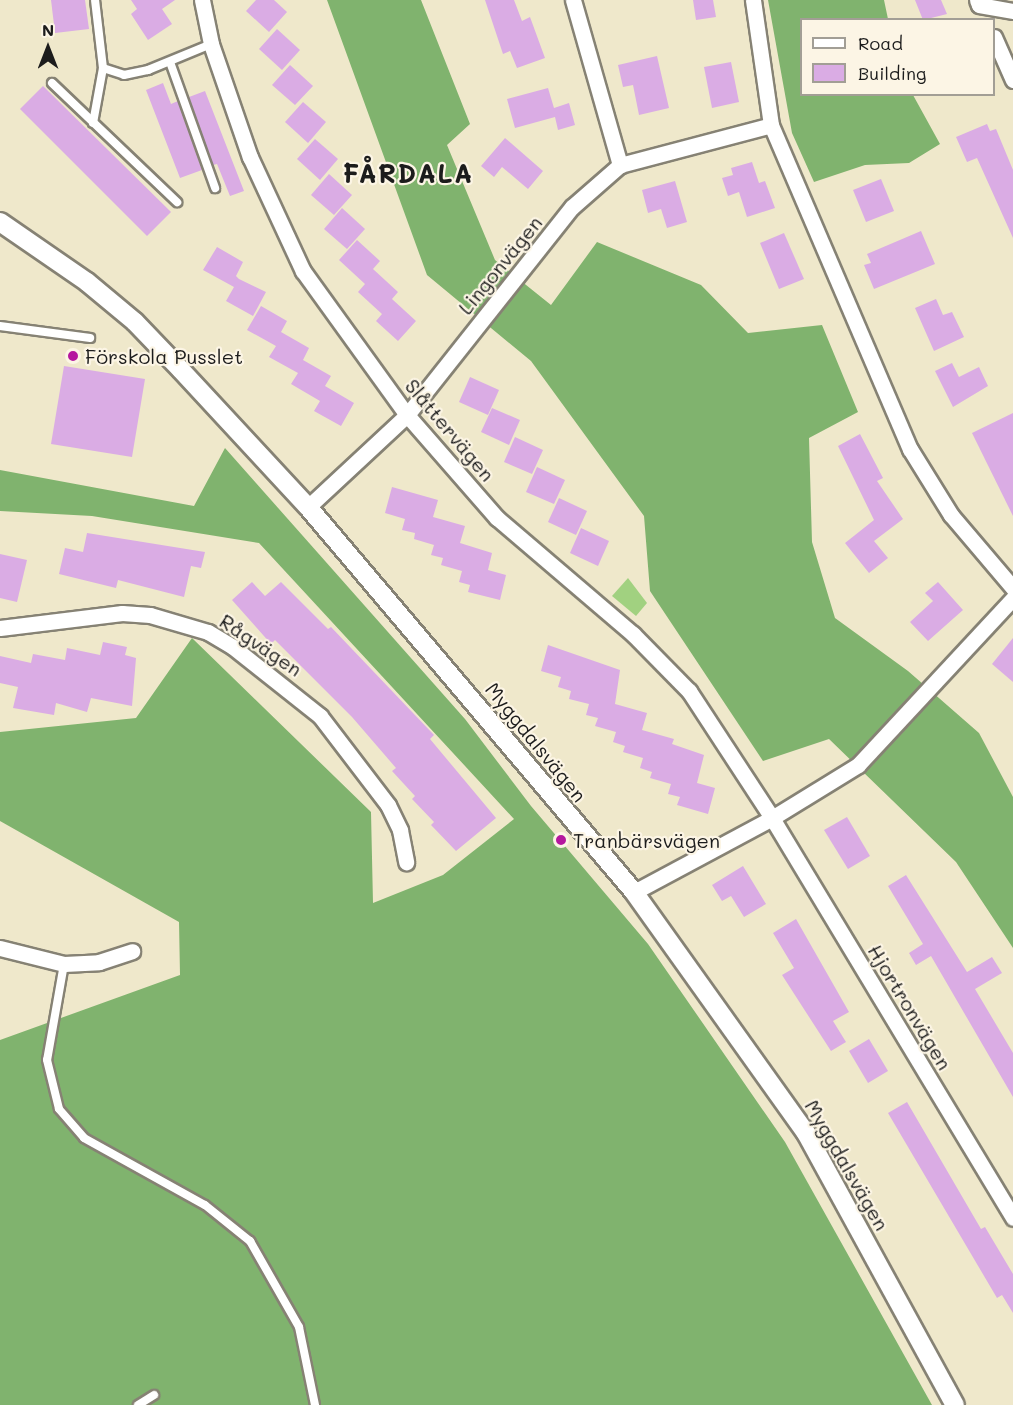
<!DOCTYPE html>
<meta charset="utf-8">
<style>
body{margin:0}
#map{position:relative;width:1013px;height:1405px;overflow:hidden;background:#efe8cb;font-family:Mali,sans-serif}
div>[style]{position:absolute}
.green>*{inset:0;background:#a1d180}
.forest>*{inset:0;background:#80b36e}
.building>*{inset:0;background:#daace4}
.roads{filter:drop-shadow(2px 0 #868274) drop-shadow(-2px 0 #868274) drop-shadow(0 2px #868274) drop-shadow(0 -2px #868274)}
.service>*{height:8px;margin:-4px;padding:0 4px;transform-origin:4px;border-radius:4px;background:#fff}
.minor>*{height:15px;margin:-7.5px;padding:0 7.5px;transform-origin:7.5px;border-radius:7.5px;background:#fff}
.tertiary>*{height:18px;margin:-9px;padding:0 9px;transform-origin:9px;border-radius:9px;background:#fff}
.dots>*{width:16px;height:16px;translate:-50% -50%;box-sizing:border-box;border:3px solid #fcf5e5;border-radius:50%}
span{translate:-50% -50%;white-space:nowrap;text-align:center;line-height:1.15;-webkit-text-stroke:4.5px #fcf5e5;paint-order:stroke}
.street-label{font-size:20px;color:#1c1c1c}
.poi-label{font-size:20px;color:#1c1c1c}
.left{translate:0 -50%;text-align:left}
.district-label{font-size:26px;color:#1c1c1c;font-weight:700;letter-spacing:1.5px}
.legend{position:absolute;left:800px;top:18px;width:195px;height:78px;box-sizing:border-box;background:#fcf5e5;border:2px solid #a29e95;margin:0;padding:8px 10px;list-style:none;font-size:18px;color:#1c1c1c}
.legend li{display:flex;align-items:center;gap:12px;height:30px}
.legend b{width:30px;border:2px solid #a29e95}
.north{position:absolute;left:18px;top:18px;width:60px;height:60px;-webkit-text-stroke:4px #fcf5e5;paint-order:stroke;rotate:0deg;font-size:16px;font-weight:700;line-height:24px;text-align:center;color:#1c1c1c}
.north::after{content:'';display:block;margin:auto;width:21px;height:27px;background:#1c1c1c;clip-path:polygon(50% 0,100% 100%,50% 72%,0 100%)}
</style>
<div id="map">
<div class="green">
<div style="clip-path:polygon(628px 578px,647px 603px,636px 616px,612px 596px)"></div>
</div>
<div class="forest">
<div style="clip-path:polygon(327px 0,421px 0,470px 124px,447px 145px,495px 260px,551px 305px,597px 242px,701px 285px,748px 333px,822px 325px,858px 412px,809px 438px,812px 542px,835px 618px,908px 671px,979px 733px,1013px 797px,1013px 948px,956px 862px,829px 739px,763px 761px,650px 591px,644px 516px,531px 361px,427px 275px)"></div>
<div style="clip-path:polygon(768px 0,884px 0,888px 19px,802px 20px,802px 94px,913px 95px,940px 144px,909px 163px,865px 165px,814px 182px,792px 133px)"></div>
<div style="clip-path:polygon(225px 448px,465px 719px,531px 806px,648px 944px,785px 1142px,932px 1405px,0 1405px,0 1040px,180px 975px,179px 922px,0 821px,0 732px,136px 718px,192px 638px,371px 812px,373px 903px,443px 875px,514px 819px,259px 543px,92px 516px,0 511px,0 470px,194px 506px)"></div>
</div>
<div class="building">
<div style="clip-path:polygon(51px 0,85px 0,89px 29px,55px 33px)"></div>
<div style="clip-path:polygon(131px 0,175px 0,162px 9px,172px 24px,148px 40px,131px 14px,137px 9px)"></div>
<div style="clip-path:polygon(256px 0,274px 0,287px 12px,269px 32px,246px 11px)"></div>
<div style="clip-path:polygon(485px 0,514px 0,522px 21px,530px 17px,545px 58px,517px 68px,510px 51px,503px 54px)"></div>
<div style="clip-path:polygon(693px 0,713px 0,716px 17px,696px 20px)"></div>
<div style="clip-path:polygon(915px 0,941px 0,947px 14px,923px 20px)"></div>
<div style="clip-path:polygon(277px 29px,300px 50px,282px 70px,259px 49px)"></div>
<div style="clip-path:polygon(657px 56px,669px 108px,639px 115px,633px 85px,623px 87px,618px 65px)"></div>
<div style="clip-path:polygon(731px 62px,739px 102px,712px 108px,704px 67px)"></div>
<div style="clip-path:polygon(290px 65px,313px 86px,295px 105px,272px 85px)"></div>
<div style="clip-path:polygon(163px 83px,171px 104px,178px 101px,202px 170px,180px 178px,146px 90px)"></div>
<div style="clip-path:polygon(43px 86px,171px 212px,147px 236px,20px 109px)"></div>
<div style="clip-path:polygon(548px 88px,554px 108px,569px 103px,575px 125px,558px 130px,555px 117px,515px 128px,507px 99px)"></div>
<div style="clip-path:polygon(205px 91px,244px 191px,230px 196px,217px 164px,213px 165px,189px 97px)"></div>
<div style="clip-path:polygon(303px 102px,326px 122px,308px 143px,285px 122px)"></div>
<div style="clip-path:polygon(987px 124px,990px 131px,996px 129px,1013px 170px,1013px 238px,977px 158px,967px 162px,956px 137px)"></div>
<div style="clip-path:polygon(505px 138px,543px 171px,528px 189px,502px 167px,494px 177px,481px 166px)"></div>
<div style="clip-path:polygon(315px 139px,338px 159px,320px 180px,297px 159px)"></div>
<div style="clip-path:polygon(752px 162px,759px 183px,765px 181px,775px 208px,747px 217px,739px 192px,728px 196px,722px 178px,733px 175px,731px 168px)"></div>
<div style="clip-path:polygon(329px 174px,352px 195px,334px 215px,311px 195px)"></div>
<div style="clip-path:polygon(881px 179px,894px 211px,866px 222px,853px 190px)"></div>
<div style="clip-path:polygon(675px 181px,687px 222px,667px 228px,661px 209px,648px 213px,642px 190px)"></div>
<div style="clip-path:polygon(342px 208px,365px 229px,347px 249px,324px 229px)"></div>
<div style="clip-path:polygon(921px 231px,935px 264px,874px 289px,864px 265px,871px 263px,867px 254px)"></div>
<div style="clip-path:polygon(784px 233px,804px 279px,779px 289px,760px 243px)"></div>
<div style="clip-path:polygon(357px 240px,380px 261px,373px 269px,398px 292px,392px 299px,416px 321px,398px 341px,376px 321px,382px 314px,358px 292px,365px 284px,339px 260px)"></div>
<div style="clip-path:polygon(217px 247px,243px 262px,236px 276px,239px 279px,266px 292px,253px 316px,226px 301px,234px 287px,203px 270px)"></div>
<div style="clip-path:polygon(936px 299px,943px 315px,952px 312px,964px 337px,934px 351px,915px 308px)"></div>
<div style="clip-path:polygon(261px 306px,287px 321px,281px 332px,309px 348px,303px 360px,331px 376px,325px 386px,354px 403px,341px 426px,314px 411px,320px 401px,291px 384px,298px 373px,269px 357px,276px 346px,247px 330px)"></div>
<div style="clip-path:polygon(952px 363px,959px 377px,979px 367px,988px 386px,953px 407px,935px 371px)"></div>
<div style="clip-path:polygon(64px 366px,145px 379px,132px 457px,51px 444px)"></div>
<div style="clip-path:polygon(470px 377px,499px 390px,488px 415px,459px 402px)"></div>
<div style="clip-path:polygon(492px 408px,520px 420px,509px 445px,481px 432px)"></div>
<div style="clip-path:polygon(1013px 413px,1013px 516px,972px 433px)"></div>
<div style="clip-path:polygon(860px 434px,883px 478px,877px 481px,903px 519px,874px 541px,888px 558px,869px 573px,845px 543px,874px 520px,838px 446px)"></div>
<div style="clip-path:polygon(515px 437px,543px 450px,532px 474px,504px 462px)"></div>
<div style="clip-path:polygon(537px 467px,565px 480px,554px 504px,526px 492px)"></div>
<div style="clip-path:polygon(392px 487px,438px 500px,433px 517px,465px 526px,460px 543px,492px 553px,488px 570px,506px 575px,500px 600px,468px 592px,470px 585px,459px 582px,462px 571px,441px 565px,443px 558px,431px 555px,434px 545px,414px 539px,415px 533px,402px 530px,405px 519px,385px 513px)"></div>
<div style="clip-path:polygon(559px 498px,587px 511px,576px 535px,548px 522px)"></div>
<div style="clip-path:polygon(581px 528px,609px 541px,598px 566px,570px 553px)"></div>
<div style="clip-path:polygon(87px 533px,205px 552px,201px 568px,191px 566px,184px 597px,118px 580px,116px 588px,59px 574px,65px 548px,83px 552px)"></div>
<div style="clip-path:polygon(0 554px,27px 560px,17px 602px,0 598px)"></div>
<div style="clip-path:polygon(252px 582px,265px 596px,281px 582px,328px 629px,331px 627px,434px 735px,430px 739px,496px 818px,456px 851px,431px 825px,434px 822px,412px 799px,415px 796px,392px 771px,396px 768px,352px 717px,275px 640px,271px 644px,232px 600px)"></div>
<div style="clip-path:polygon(938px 582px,963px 610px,928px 641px,910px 622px,933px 601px,925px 593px)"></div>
<div style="clip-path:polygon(1013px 638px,1013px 682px,992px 664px)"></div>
<div style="clip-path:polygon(103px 642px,127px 647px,125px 655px,136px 658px,132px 706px,91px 698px,87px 712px,56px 703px,54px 715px,13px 708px,18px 687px,0 683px,0 656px,31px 663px,33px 654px,65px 660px,67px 648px,100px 655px)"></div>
<div style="clip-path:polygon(548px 645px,620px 670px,615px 704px,647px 713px,642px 730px,674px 739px,672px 744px,704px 755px,697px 783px,715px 788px,708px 814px,677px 805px,680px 797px,668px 794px,671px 784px,650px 778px,652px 772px,640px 768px,643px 758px,623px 752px,625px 746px,613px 742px,616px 732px,595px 726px,598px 718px,586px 715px,589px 704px,569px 699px,571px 691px,558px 687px,561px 677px,541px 671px)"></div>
<div style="clip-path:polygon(847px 817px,870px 856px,848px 869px,824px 830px)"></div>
<div style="clip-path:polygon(743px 866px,766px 904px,744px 917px,731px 896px,722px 901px,712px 885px)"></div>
<div style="clip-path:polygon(906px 875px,967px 972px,992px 957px,1002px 973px,975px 989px,1013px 1053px,1013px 1097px,931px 956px,916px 965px,909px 953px,923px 944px,888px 886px)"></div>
<div style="clip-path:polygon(796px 919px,849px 1012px,833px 1021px,846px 1042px,831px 1051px,782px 975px,794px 968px,773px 933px)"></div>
<div style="clip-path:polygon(869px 1039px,888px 1071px,868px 1083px,849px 1051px)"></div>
<div style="clip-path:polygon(907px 1102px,981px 1229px,985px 1227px,1013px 1274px,1013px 1313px,1002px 1295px,997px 1298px,888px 1113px)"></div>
</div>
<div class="roads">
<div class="service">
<div style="left:170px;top:62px;width:134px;rotate:70.3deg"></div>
<div style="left:103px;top:68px;width:22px;rotate:18deg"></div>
<div style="left:124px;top:75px;width:25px;rotate:-12deg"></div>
<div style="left:148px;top:70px;width:68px;rotate:-22.4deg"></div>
<div style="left:52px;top:83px;width:173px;rotate:43.6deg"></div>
<div style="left:93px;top:123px;width:56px;rotate:-79.7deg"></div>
<div style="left:103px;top:68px;width:68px;rotate:-96.7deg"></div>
<div style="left:0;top:326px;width:91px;rotate:7.6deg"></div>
<div style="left:64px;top:964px;width:97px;rotate:100deg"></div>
<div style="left:47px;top:1060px;width:50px;rotate:76.2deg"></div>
<div style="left:59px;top:1109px;width:38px;rotate:49deg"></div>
<div style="left:84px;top:1138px;width:138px;rotate:29deg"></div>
<div style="left:205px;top:1205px;width:58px;rotate:38.7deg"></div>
<div style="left:250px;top:1241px;width:99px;rotate:60.3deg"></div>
<div style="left:299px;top:1327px;width:80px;rotate:78.4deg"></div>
<div style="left:138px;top:1405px;width:19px;rotate:-32deg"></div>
</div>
<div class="minor">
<div style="left:202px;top:0;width:45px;rotate:78.4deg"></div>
<div style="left:211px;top:44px;width:120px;rotate:71deg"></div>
<div style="left:250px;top:157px;width:126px;rotate:65.1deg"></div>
<div style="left:303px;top:271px;width:178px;rotate:54.2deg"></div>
<div style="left:407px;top:415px;width:137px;rotate:48.9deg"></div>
<div style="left:497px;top:518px;width:179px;rotate:40.5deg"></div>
<div style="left:633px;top:634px;width:80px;rotate:45.5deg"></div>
<div style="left:689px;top:691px;width:152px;rotate:56.8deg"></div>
<div style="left:772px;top:818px;width:467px;rotate:58.9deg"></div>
<div style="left:573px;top:0;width:172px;rotate:74.1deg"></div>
<div style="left:753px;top:0;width:126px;rotate:81.8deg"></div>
<div style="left:771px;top:125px;width:353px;rotate:66.8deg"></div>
<div style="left:910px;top:449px;width:78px;rotate:58.2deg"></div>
<div style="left:951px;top:515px;width:96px;rotate:49.7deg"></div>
<div style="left:977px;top:0;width:5px;rotate:68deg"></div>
<div style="left:979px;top:5px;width:35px;rotate:10deg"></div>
<div style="left:994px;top:37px;width:47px;rotate:66.2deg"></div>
<div style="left:308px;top:507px;width:135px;rotate:-42.9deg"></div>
<div style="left:407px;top:415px;width:265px;rotate:-51.6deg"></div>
<div style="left:572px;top:207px;width:64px;rotate:-41.2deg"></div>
<div style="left:620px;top:165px;width:156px;rotate:-14.8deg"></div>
<div style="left:0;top:628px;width:123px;rotate:-7deg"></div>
<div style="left:122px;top:613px;width:28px;rotate:4deg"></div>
<div style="left:150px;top:615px;width:60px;rotate:16.3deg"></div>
<div style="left:208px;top:632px;width:29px;rotate:31deg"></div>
<div style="left:233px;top:647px;width:111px;rotate:38.4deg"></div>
<div style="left:320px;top:716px;width:112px;rotate:52.6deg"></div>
<div style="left:388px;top:805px;width:28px;rotate:64deg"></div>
<div style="left:400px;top:830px;width:33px;rotate:79deg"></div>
<div style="left:634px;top:892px;width:157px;rotate:-28.2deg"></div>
<div style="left:772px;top:818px;width:101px;rotate:-31.6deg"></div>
<div style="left:858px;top:765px;width:228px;rotate:-47.1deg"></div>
<div style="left:0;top:948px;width:66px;rotate:14deg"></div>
<div style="left:64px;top:964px;width:35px;rotate:-3deg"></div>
<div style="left:99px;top:962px;width:35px;rotate:-18deg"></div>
</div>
<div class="tertiary">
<div style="left:0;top:222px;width:106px;rotate:34.6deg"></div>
<div style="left:87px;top:282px;width:62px;rotate:39.8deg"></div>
<div style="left:135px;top:322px;width:66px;rotate:46.2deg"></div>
<div style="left:181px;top:370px;width:187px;rotate:47.2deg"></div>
<div style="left:308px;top:507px;width:504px;rotate:49.74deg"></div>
<div style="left:634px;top:892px;width:296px;rotate:54.5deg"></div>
<div style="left:806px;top:1133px;width:310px;rotate:61.3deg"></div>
</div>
</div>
<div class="dots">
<div style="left:73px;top:356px;background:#b5179e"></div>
<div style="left:561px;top:840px;background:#b5179e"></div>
</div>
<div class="street-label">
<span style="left:500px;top:265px;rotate:-51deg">Lingonvägen</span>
<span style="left:450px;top:430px;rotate:50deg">Slåttervägen</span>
<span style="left:261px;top:645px;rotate:34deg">Rågvägen</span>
<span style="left:536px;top:742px;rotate:51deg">Myggdalsvägen</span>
<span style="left:910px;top:1007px;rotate:59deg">Hjortronvägen</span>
<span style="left:847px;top:1165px;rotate:60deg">Myggdalsvägen</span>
</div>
<div class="poi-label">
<span class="left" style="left:85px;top:356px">Förskola Pusslet</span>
<span class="left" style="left:573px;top:840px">Tranbärsvägen</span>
</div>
<div class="district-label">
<span style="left:408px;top:174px">FÅRDALA</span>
</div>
<ul class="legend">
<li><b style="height:8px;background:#fff"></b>Road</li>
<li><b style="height:16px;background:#daace4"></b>Building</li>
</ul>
<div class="north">N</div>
</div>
